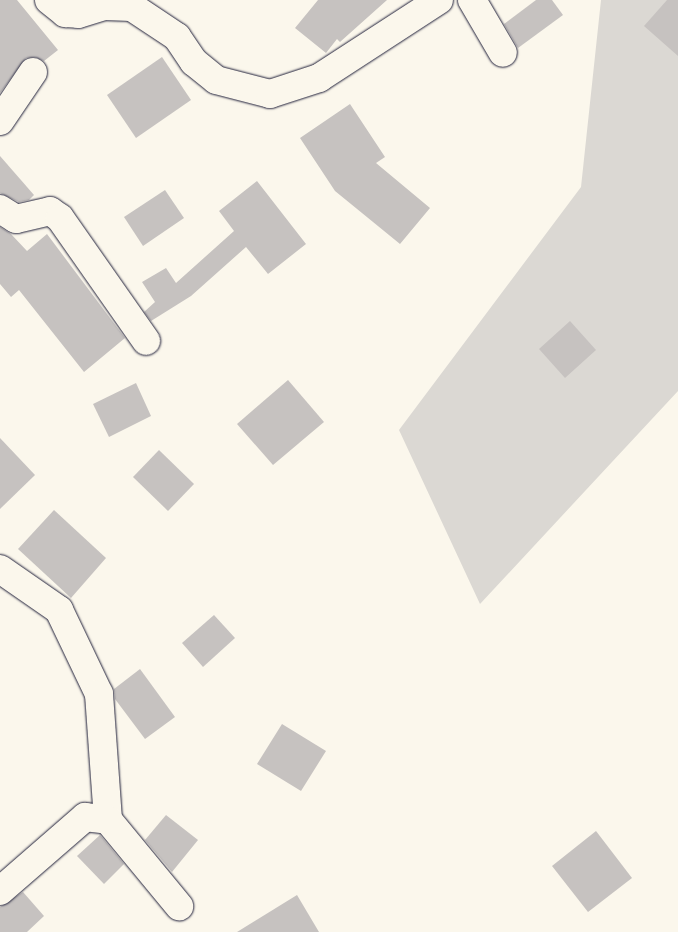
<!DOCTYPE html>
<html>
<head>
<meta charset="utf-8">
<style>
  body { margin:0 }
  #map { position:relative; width:678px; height:932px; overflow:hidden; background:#fbf7ec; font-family:"Playpen Sans",sans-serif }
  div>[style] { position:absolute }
  .green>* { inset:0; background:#dbd8d3 }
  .building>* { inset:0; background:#c6c2c0 }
  .roads { filter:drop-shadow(0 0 1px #22223b) drop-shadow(0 0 1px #22223b) }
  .minor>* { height:28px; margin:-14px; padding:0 14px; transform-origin:14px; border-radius:14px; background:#fbf7ec }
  span { translate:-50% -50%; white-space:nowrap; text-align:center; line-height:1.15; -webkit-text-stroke:4px #fbf7ec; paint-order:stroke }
</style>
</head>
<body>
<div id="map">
  <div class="green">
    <div style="clip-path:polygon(601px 0,678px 0,678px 391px,480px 604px,399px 430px,581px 187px)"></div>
  </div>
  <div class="building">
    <div style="clip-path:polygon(0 0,17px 0,58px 50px,44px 61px,35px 57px,26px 58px,0 93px)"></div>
    <div style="clip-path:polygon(318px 0,387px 0,340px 42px,337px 39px,326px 53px,295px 28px)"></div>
    <div style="clip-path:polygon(536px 0,552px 0,563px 15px,518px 48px,504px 24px)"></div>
    <div style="clip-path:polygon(667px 0,678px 0,678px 56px,644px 26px)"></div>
    <div style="clip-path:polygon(162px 57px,191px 100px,136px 138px,107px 95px)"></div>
    <div style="clip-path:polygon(350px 104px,385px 157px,376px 163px,430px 208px,400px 244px,335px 191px,300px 138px)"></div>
    <div style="clip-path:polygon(0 156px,34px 195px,29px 200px,19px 202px,0 193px)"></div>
    <div style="clip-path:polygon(257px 181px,306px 244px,268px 274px,246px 247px,191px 296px,151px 321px,144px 312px,155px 302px,142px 282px,166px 268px,176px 283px,234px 231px,219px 211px)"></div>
    <div style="clip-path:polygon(165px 190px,184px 218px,143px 246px,124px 217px)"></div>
    <div style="clip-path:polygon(0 227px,11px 234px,27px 251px,47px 234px,125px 338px,84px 372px,19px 290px,11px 297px,0 284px)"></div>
    <div style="clip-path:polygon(570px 321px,596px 350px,565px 378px,539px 349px)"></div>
    <div style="clip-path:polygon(288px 380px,324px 422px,273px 465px,237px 424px)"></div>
    <div style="clip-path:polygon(136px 383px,151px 416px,109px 437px,93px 404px)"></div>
    <div style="clip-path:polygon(0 438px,35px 475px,0 509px)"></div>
    <div style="clip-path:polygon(159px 450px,194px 484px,168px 511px,133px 477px)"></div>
    <div style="clip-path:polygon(54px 510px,106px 558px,71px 598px,18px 549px)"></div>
    <div style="clip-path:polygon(214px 615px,235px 638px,203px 667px,182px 643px)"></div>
    <div style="clip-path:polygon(140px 669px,175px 717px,145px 739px,115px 699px,114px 689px)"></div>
    <div style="clip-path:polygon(282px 724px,326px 751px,301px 791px,257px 764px)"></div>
    <div style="clip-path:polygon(166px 815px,198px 840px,172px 872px,145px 840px)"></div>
    <div style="clip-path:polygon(596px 831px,632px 878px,588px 912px,552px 866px)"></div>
    <div style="clip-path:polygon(100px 835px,124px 864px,104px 884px,77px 856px)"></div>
    <div style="clip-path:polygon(23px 892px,44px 916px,27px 932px,0 932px,0 907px)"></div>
    <div style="clip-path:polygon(297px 895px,319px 932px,237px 932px)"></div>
  </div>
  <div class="roads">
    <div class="minor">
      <div style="left:49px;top:0;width:21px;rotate:39deg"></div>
      <div style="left:65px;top:13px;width:13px;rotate:4deg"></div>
      <div style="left:78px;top:14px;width:27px;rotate:-17deg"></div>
      <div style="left:104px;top:6px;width:28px;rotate:2deg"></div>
      <div style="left:132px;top:7px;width:54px;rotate:33.7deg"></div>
      <div style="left:177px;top:37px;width:30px;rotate:56deg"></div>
      <div style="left:194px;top:62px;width:28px;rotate:39deg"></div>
      <div style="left:216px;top:80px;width:56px;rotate:14.5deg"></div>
      <div style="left:270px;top:94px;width:52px;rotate:-18.1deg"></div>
      <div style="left:319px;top:78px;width:143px;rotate:-33deg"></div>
      <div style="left:472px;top:0;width:61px;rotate:59.7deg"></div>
      <div style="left:0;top:121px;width:59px;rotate:-56deg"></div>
      <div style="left:0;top:209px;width:19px;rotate:32deg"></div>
      <div style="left:16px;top:219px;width:35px;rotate:-13deg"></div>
      <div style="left:50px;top:211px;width:12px;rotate:35deg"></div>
      <div style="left:60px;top:218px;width:150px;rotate:55deg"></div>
      <div style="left:0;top:569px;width:72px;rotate:34.8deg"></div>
      <div style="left:59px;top:610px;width:93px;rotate:64.5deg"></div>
      <div style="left:99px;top:694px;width:126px;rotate:85.9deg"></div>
      <div style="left:0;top:891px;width:113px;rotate:-41deg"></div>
      <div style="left:85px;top:817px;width:23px;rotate:7deg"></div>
      <div style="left:108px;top:820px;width:112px;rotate:50.5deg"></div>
    </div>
  </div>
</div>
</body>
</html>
